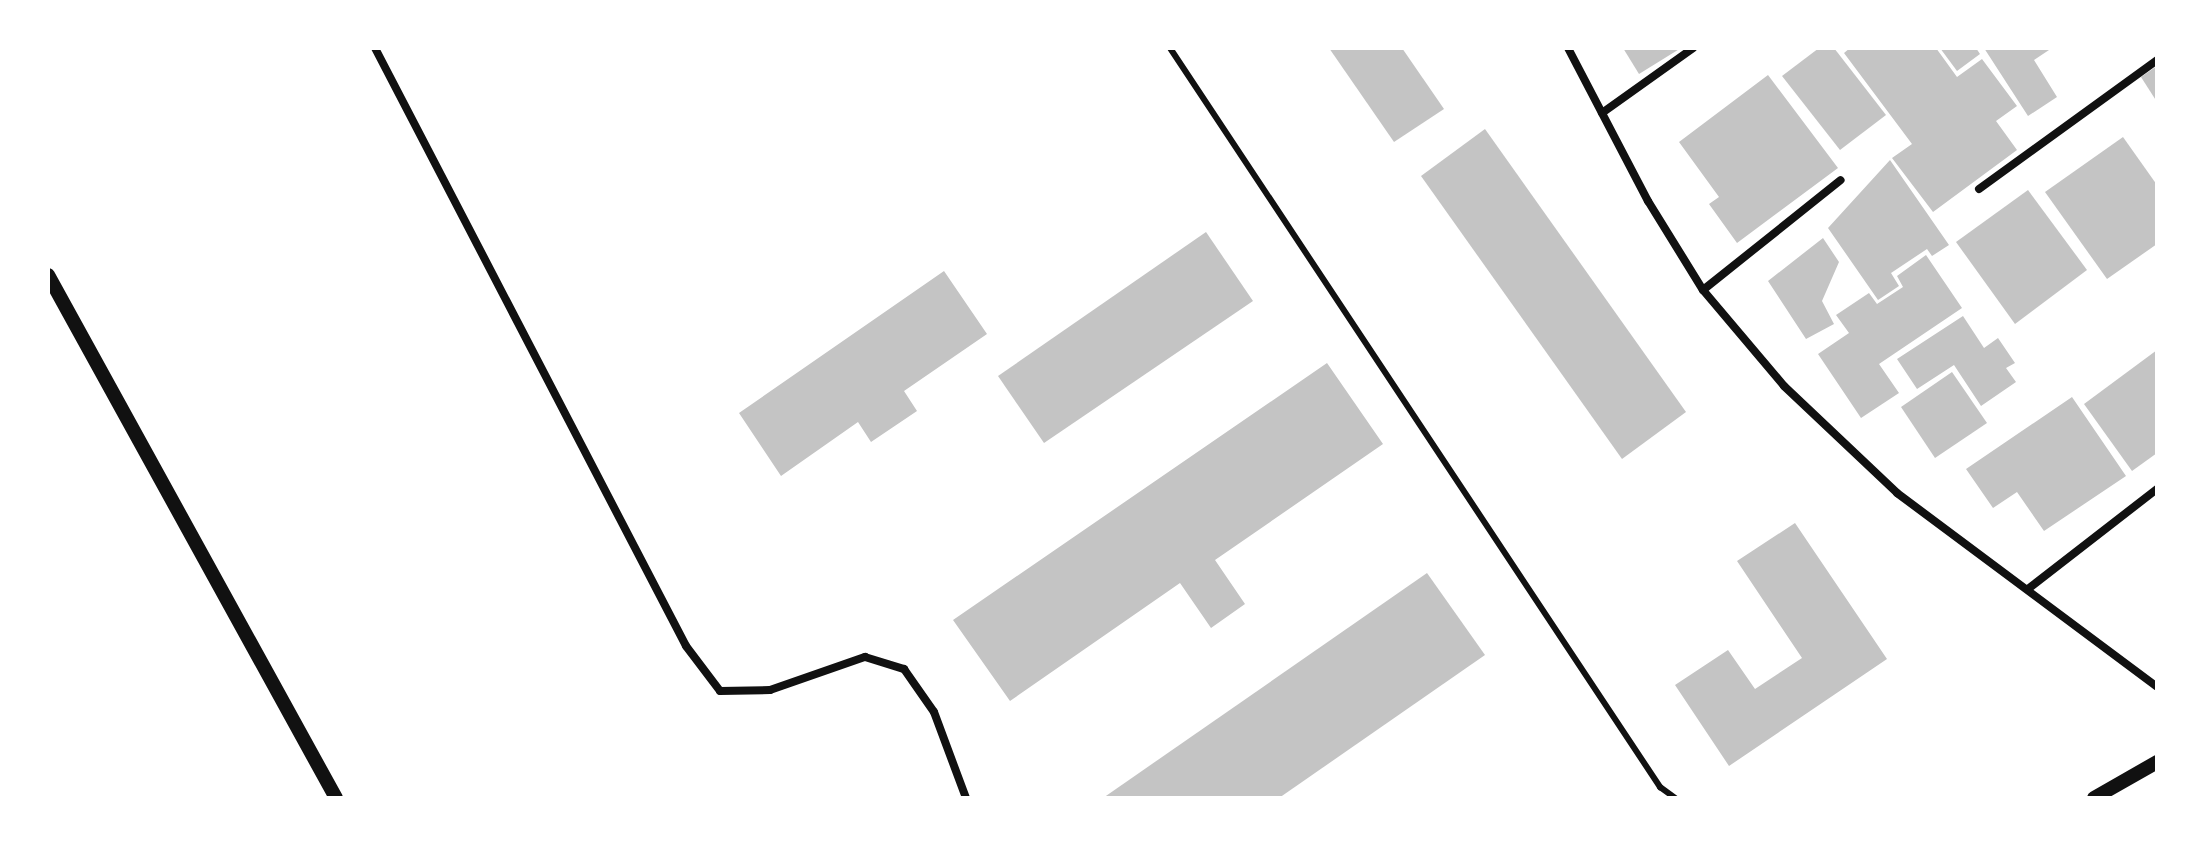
<!DOCTYPE html>
<html>
<head>
<meta charset="utf-8">
<style>
  body { margin:0 }
  #map { position:relative; width:2205px; height:846px; overflow:hidden; background:#fff; font-family:"Times New Roman",serif }
  div>[style] { position:absolute }
  .building>* { inset:0; background:#c4c4c4 }
  .service>* { height:6px; margin:-3px; padding:0 3px; transform-origin:3px; border-radius:3px; background:#111 }
  .minor>* { height:8px; margin:-4px; padding:0 4px; transform-origin:4px; border-radius:4px; background:#111 }
  .tertiary>* { height:14px; margin:-7px; padding:0 7px; transform-origin:7px; border-radius:7px; background:#111 }
  span { translate:-50% -50%; white-space:nowrap; text-align:center; line-height:1.15; -webkit-text-stroke:8px #fff; paint-order:stroke }
  .frame { position:absolute; inset:0; border:50px solid #fff; pointer-events:none }
</style>
</head>
<body>
<div id="map">
  <div class="building">
    <div style="clip-path:polygon(1329px 48px,1402px 48px,1444px 109px,1394px 142px)"></div>
    <div style="clip-path:polygon(1623px 48px,1681px 48px,1639px 74px)"></div>
    <div style="clip-path:polygon(1819px 48px,1834px 48px,1886px 115px,1840px 150px,1782px 76px)"></div>
    <div style="clip-path:polygon(1850px 48px,1936px 48px,1957px 77px,1982px 59px,2017px 106px,1996px 121px,2017px 150px,1933px 212px,1892px 158px,1912px 144px,1844px 53px)"></div>
    <div style="clip-path:polygon(1940px 48px,1976px 48px,1980px 54px,1957px 71px)"></div>
    <div style="clip-path:polygon(1984px 48px,2052px 48px,2034px 60px,2057px 97px,2028px 116px)"></div>
    <div style="clip-path:polygon(2157px 66px,2157px 102px,2141px 77px)"></div>
    <div style="clip-path:polygon(1768px 75px,1838px 168px,1737px 243px,1709px 204px,1719px 197px,1679px 142px)"></div>
    <div style="clip-path:polygon(1485px 129px,1686px 412px,1622px 459px,1421px 176px)"></div>
    <div style="clip-path:polygon(2123px 137px,2157px 185px,2157px 244px,2107px 279px,2045px 192px)"></div>
    <div style="clip-path:polygon(1890px 160px,1949px 245px,1932px 256px,1927px 249px,1891px 273px,1899px 286px,1878px 300px,1828px 228px)"></div>
    <div style="clip-path:polygon(2028px 190px,2087px 270px,2015px 324px,1956px 242px)"></div>
    <div style="clip-path:polygon(1206px 232px,1253px 301px,1044px 443px,998px 376px)"></div>
    <div style="clip-path:polygon(1823px 238px,1839px 262px,1822px 301px,1834px 324px,1806px 339px,1768px 281px)"></div>
    <div style="clip-path:polygon(1926px 255px,1962px 308px,1879px 364px,1899px 393px,1861px 418px,1818px 354px,1849px 333px,1836px 315px,1869px 293px,1877px 304px,1903px 287px,1897px 276px)"></div>
    <div style="clip-path:polygon(944px 271px,987px 334px,904px 391px,917px 411px,871px 442px,858px 422px,781px 476px,739px 413px)"></div>
    <div style="clip-path:polygon(1963px 316px,1984px 348px,1998px 338px,2015px 363px,2006px 368px,2016px 382px,1981px 406px,1954px 365px,1917px 389px,1897px 359px)"></div>
    <div style="clip-path:polygon(2157px 350px,2157px 453px,2132px 471px,2084px 404px)"></div>
    <div style="clip-path:polygon(1327px 363px,1383px 444px,1215px 560px,1245px 604px,1211px 628px,1180px 583px,1010px 701px,953px 620px)"></div>
    <div style="clip-path:polygon(1952px 372px,1987px 423px,1935px 458px,1901px 407px)"></div>
    <div style="clip-path:polygon(2072px 397px,2126px 476px,2044px 531px,2017px 492px,1993px 508px,1966px 469px)"></div>
    <div style="clip-path:polygon(1795px 523px,1887px 659px,1729px 766px,1675px 685px,1728px 650px,1755px 689px,1802px 658px,1737px 561px)"></div>
    <div style="clip-path:polygon(1427px 573px,1485px 655px,1279px 798px,1103px 798px)"></div>
  </div>
  <div class="service">
    <div style="left:1170px;top:48px;width:887px;rotate:56.45deg"></div>
    <div style="left:1660px;top:787px;width:19px;rotate:36deg"></div>
  </div>
  <div class="minor">
    <div style="left:375px;top:48px;width:674px;rotate:62.52deg"></div>
    <div style="left:686px;top:646px;width:56px;rotate:52.9deg"></div>
    <div style="left:720px;top:691px;width:50px;rotate:-1.1deg"></div>
    <div style="left:770px;top:690px;width:101px;rotate:-19.2deg"></div>
    <div style="left:865px;top:657px;width:41px;rotate:17.1deg"></div>
    <div style="left:904px;top:669px;width:52px;rotate:55.1deg"></div>
    <div style="left:934px;top:712px;width:92px;rotate:69.6deg"></div>
    <div style="left:1568px;top:48px;width:173px;rotate:62.4deg"></div>
    <div style="left:1648px;top:201px;width:105px;rotate:58.3deg"></div>
    <div style="left:1703px;top:290px;width:126px;rotate:49.8deg"></div>
    <div style="left:1784px;top:386px;width:156px;rotate:43.4deg"></div>
    <div style="left:1897px;top:493px;width:324px;rotate:36.7deg"></div>
    <div style="left:1602px;top:113px;width:112px;rotate:-35.5deg"></div>
    <div style="left:1979px;top:189px;width:220px;rotate:-35.9deg"></div>
    <div style="left:1703px;top:290px;width:176px;rotate:-38.6deg"></div>
    <div style="left:2028px;top:589px;width:163px;rotate:-37.8deg"></div>
  </div>
  <div class="tertiary">
    <div style="left:48px;top:275px;width:597px;rotate:61.16deg"></div>
    <div style="left:2094px;top:798px;width:73px;rotate:-29.7deg"></div>
  </div>
  <div class="frame"></div>
</div>
</body>
</html>
